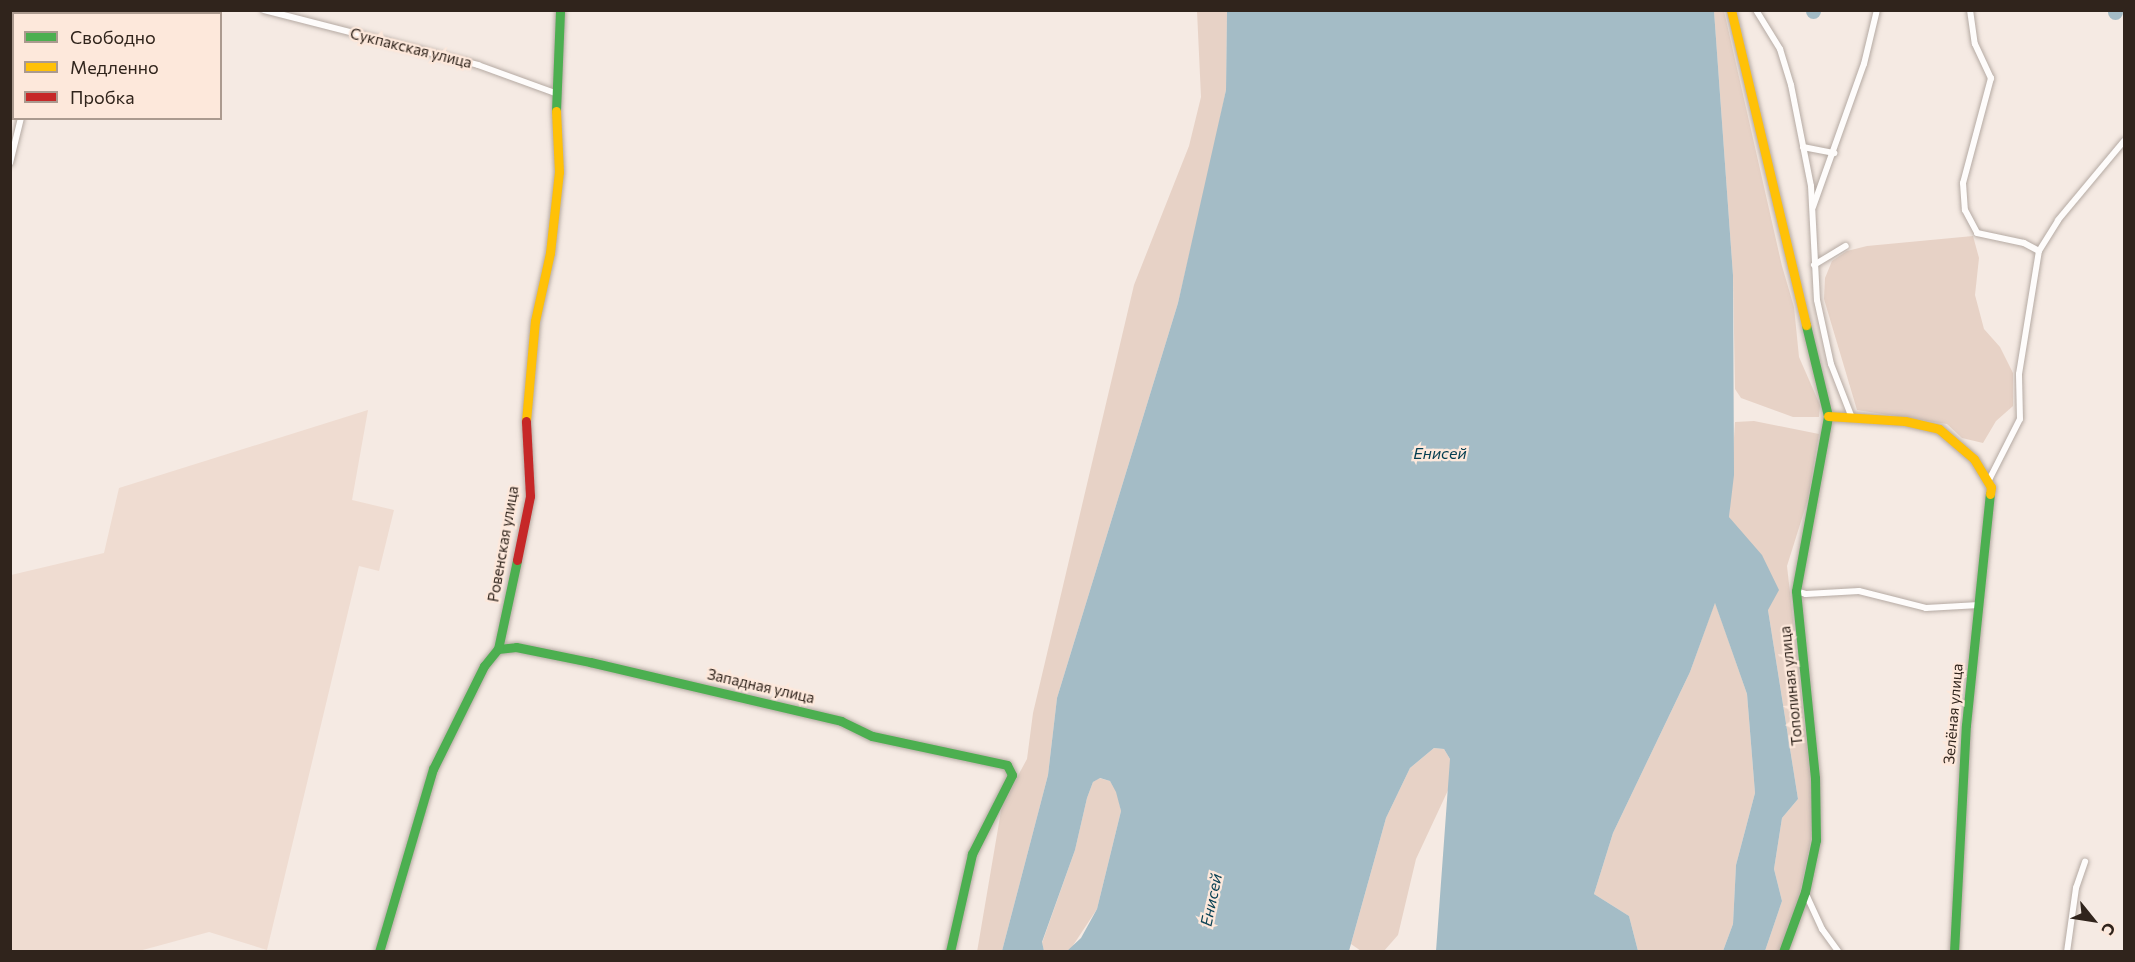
<!DOCTYPE html>
<html>
<head>
<meta charset="utf-8">
<style>
  body { margin:0 }
  #map { position:relative; width:2135px; height:962px; overflow:hidden; background:#f5eae3; font-family:Commissioner,sans-serif }
  div>[style] { position:absolute }
  .built>* { inset:0; background:#efdcd1 }
  .green>* { inset:0; background:#e7d2c6 }
  .water>* { inset:0; background:#a4bcc6 }
  .river>* { height:15px; margin:-7.5px; padding:0 7.5px; transform-origin:7.5px; border-radius:7.5px; background:#a4bcc6 }
  .roads { filter:drop-shadow(0 0 2px #b5aaa3) drop-shadow(0 0 2px #b5aaa3) }
  .street>* { height:6px; margin:-3px; padding:0 3px; transform-origin:3px; border-radius:3px; background:#fefcfb }
  .fast>* { height:9px; margin:-4.5px; padding:0 4.5px; transform-origin:4.5px; border-radius:4.5px; background:#4caf50 }
  .slow>* { height:9px; margin:-4.5px; padding:0 4.5px; transform-origin:4.5px; border-radius:4.5px; background:#ffc107 }
  .jam>* { height:9px; margin:-4.5px; padding:0 4.5px; transform-origin:4.5px; border-radius:4.5px; background:#c62828 }
  span { translate:-50% -50%; white-space:nowrap; text-align:center; line-height:1.15; -webkit-text-stroke:4.5px #fde8db; paint-order:stroke }
  .street-label { font-size:15px; color:#30241c }
  .water-label { font-size:16px; color:#053e51; font-style:italic }
  .frame { position:absolute; inset:0; border:12px solid #30241c; pointer-events:none }
  .legend { position:absolute; left:12px; top:12px; width:210px; height:108px; box-sizing:border-box; background:#fde8db; border:2px solid #ab9a8f; margin:0; padding:8px 10px; list-style:none; font-size:18px; color:#30241c }
  .legend li { display:flex; align-items:center; gap:12px; height:30px }
  .legend b { width:30px; border:2px solid #ab9a8f }
  .north { position:absolute; left:2063px; top:890px; width:60px; height:60px; -webkit-text-stroke:4px #fde8db; paint-order:stroke; rotate:120deg; font-size:16px; font-weight:700; line-height:24px; text-align:center; color:#30241c }
  .north::after { content:''; display:block; margin:auto; width:21px; height:27px; background:#30241c; clip-path:polygon(50% 0,100% 100%,50% 72%,0 100%) }
</style>
</head>
<body>
<div id="map">
  <div class="built">
    <div style="clip-path:polygon(368px 410px,352px 500px,394px 510px,379px 571px,359px 566px,267px 950px,209px 932px,139px 951px,11px 951px,11px 575px,104px 553px,119px 488px)"></div>
  </div>
  <div class="green">
    <div style="clip-path:polygon(1197px 11px,1227px 11px,1226px 90px,1210px 167px,1178px 303px,1057px 698px,1048px 775px,1002px 951px,977px 952px,1002px 805px,1027px 759px,1033px 713px,1134px 285px,1189px 146px,1201px 97px)"></div>
    <div style="clip-path:polygon(1714px 11px,1724px 11px,1782px 266px,1794px 307px,1799px 357px,1820px 405px,1819px 417px,1793px 417px,1741px 398px,1735px 389px,1733px 275px)"></div>
    <div style="clip-path:polygon(1973px 236px,1979px 258px,1975px 295px,1984px 329px,2000px 347px,2013px 373px,2013px 406px,1996px 421px,1983px 443px,1962px 438px,1947px 424px,1857px 410px,1824px 299px,1825px 278px,1832px 261px,1847px 251px,1867px 246px)"></div>
    <div style="clip-path:polygon(1754px 421px,1819px 434px,1808px 499px,1787px 566px,1813px 798px,1811px 840px,1796px 912px,1779px 951px,1765px 951px,1782px 901px,1774px 869px,1782px 818px,1798px 799px,1768px 610px,1729px 517px,1735px 422px)"></div>
    <div style="clip-path:polygon(1715px 602px,1747px 694px,1755px 793px,1736px 865px,1733px 924px,1723px 951px,1638px 951px,1629px 916px,1594px 894px,1613px 833px,1690px 672px)"></div>
    <div style="clip-path:polygon(1434px 748px,1444px 749px,1450px 759px,1450px 786px,1416px 859px,1398px 935px,1384px 951px,1361px 951px,1351px 944px,1386px 818px,1410px 768px)"></div>
    <div style="clip-path:polygon(1099px 778px,1110px 781px,1117px 792px,1121px 811px,1097px 909px,1072px 947px,1067px 951px,1044px 951px,1042px 943px,1075px 850px,1087px 798px,1093px 782px)"></div>
  </div>
  <div class="water">
    <div style="clip-path:polygon(1227px 11px,1714px 11px,1733px 275px,1734px 475px,1729px 517px,1762px 555px,1779px 590px,1768px 610px,1798px 799px,1782px 818px,1774px 869px,1782px 901px,1765px 951px,1723px 951px,1733px 924px,1736px 865px,1755px 793px,1747px 694px,1715px 603px,1690px 672px,1613px 833px,1594px 894px,1629px 916px,1638px 951px,1436px 951px,1450px 759px,1444px 749px,1434px 748px,1410px 768px,1386px 818px,1349px 951px,1067px 951px,1081px 938px,1097px 909px,1121px 811px,1116px 792px,1110px 781px,1100px 778px,1093px 782px,1087px 798px,1075px 850px,1042px 942px,1044px 951px,1002px 951px,1048px 775px,1057px 698px,1178px 303px,1226px 90px)"></div>
  </div>
  <div class="river">
    <div style="left:1813px;top:11px;width:1px;rotate:-90deg"></div>
    <div style="left:2115px;top:12px;width:2px;rotate:-90deg"></div>
  </div>
  <div class="roads">
    <div class="street">
      <div style="left:264px;top:10px;width:221px;rotate:14.4deg"></div>
      <div style="left:478px;top:65px;width:82px;rotate:20deg"></div>
      <div style="left:1756px;top:10px;width:46px;rotate:58.4deg"></div>
      <div style="left:1780px;top:49px;width:38px;rotate:73deg"></div>
      <div style="left:1791px;top:85px;width:103px;rotate:78.8deg"></div>
      <div style="left:1811px;top:186px;width:114px;rotate:87deg"></div>
      <div style="left:1817px;top:300px;width:66px;rotate:77.7deg"></div>
      <div style="left:1831px;top:364px;width:58px;rotate:68.7deg"></div>
      <div style="left:1970px;top:10px;width:34px;rotate:82deg"></div>
      <div style="left:1975px;top:44px;width:38px;rotate:65deg"></div>
      <div style="left:1991px;top:78px;width:109px;rotate:104.9deg"></div>
      <div style="left:1963px;top:183px;width:27px;rotate:86deg"></div>
      <div style="left:1965px;top:210px;width:26px;rotate:62deg"></div>
      <div style="left:1977px;top:233px;width:48px;rotate:12deg"></div>
      <div style="left:2024px;top:243px;width:17px;rotate:28deg"></div>
      <div style="left:48px;top:14px;width:4px;rotate:-76deg"></div>
      <div style="left:1803px;top:147px;width:32px;rotate:11deg"></div>
      <div style="left:10px;top:163px;width:46px;rotate:-76.3deg"></div>
      <div style="left:1813px;top:207px;width:152px;rotate:-70.4deg"></div>
      <div style="left:1864px;top:64px;width:56px;rotate:-76.5deg"></div>
      <div style="left:1814px;top:265px;width:37px;rotate:-31deg"></div>
      <div style="left:1989px;top:480px;width:68px;rotate:-63.1deg"></div>
      <div style="left:2020px;top:419px;width:45px;rotate:-91.3deg"></div>
      <div style="left:2019px;top:374px;width:125px;rotate:-80.8deg"></div>
      <div style="left:2039px;top:251px;width:36px;rotate:-58deg"></div>
      <div style="left:2058px;top:220px;width:103px;rotate:-50.1deg"></div>
      <div style="left:1796px;top:591px;width:10px;rotate:17deg"></div>
      <div style="left:1806px;top:594px;width:53px;rotate:-3.2deg"></div>
      <div style="left:1859px;top:591px;width:69px;rotate:14.2deg"></div>
      <div style="left:1926px;top:608px;width:53px;rotate:-3.2deg"></div>
      <div style="left:1805px;top:892px;width:41px;rotate:65.3deg"></div>
      <div style="left:1822px;top:929px;width:29px;rotate:54deg"></div>
      <div style="left:2067px;top:952px;width:65px;rotate:-82deg"></div>
      <div style="left:2076px;top:888px;width:28px;rotate:-71deg"></div>
    </div>
    <div class="fast">
      <div style="left:556px;top:111px;width:101px;rotate:-87.7deg"></div>
      <div style="left:498px;top:649px;width:18px;rotate:-6deg"></div>
      <div style="left:516px;top:647px;width:76px;rotate:11.5deg"></div>
      <div style="left:590px;top:662px;width:258px;rotate:13.2deg"></div>
      <div style="left:841px;top:721px;width:34px;rotate:26deg"></div>
      <div style="left:872px;top:736px;width:138px;rotate:12.1deg"></div>
      <div style="left:1007px;top:765px;width:11px;rotate:63deg"></div>
      <div style="left:1012px;top:775px;width:89px;rotate:116.9deg"></div>
      <div style="left:972px;top:854px;width:100px;rotate:102.7deg"></div>
      <div style="left:379px;top:952px;width:191px;rotate:-73.6deg"></div>
      <div style="left:433px;top:769px;width:115px;rotate:-63.7deg"></div>
      <div style="left:484px;top:666px;width:22px;rotate:-51deg"></div>
      <div style="left:498px;top:649px;width:91px;rotate:-77.9deg"></div>
      <div style="left:1783px;top:952px;width:64px;rotate:-69.9deg"></div>
      <div style="left:1805px;top:892px;width:53px;rotate:-78.1deg"></div>
      <div style="left:1816px;top:840px;width:62px;rotate:-90.9deg"></div>
      <div style="left:1815px;top:778px;width:188px;rotate:-95.8deg"></div>
      <div style="left:1796px;top:591px;width:178px;rotate:-79.6deg"></div>
      <div style="left:1828px;top:416px;width:94px;rotate:-103.6deg"></div>
      <div style="left:1954px;top:952px;width:227px;rotate:-87deg"></div>
      <div style="left:1966px;top:725px;width:232px;rotate:-84.1deg"></div>
    </div>
    <div class="slow">
      <div style="left:1731px;top:10px;width:324px;rotate:76.6deg"></div>
      <div style="left:1828px;top:416px;width:77px;rotate:3.7deg"></div>
      <div style="left:1905px;top:421px;width:35px;rotate:13deg"></div>
      <div style="left:1939px;top:429px;width:46px;rotate:40.6deg"></div>
      <div style="left:1974px;top:459px;width:33px;rotate:59deg"></div>
      <div style="left:1991px;top:487px;width:7px;rotate:98deg"></div>
      <div style="left:526px;top:421px;width:100px;rotate:-84.9deg"></div>
      <div style="left:535px;top:321px;width:70px;rotate:-77.6deg"></div>
      <div style="left:550px;top:253px;width:81px;rotate:-83.7deg"></div>
      <div style="left:559px;top:172px;width:61px;rotate:-92.8deg"></div>
    </div>
    <div class="jam">
      <div style="left:517px;top:560px;width:65px;rotate:-78.5deg"></div>
      <div style="left:530px;top:496px;width:75px;rotate:-93.1deg"></div>
    </div>
  </div>
  <div class="street-label">
    <span style="left:411px;top:48px;rotate:14deg">Сукпакская улица</span>
    <span style="left:503px;top:544px;rotate:-80deg">Ровенская улица</span>
    <span style="left:761px;top:686px;rotate:13deg">Западная улица</span>
    <span style="left:1791px;top:686px;rotate:-96deg">Тополиная улица</span>
    <span style="left:1953px;top:714px;rotate:-85deg">Зелёная улица</span>
  </div>
  <div class="water-label">
    <span style="left:1440px;top:453px">Енисей</span>
    <span style="left:1211px;top:900px;rotate:-78deg">Енисей</span>
  </div>
  <div class="frame"></div>
  <ul class="legend">
  <li><b style="height:8px;background:#4caf50"></b>Свободно</li>
  <li><b style="height:8px;background:#ffc107"></b>Медленно</li>
  <li><b style="height:8px;background:#c62828"></b>Пробка</li>
  </ul>
  <div class="north">С</div>
</div>
</body>
</html>
